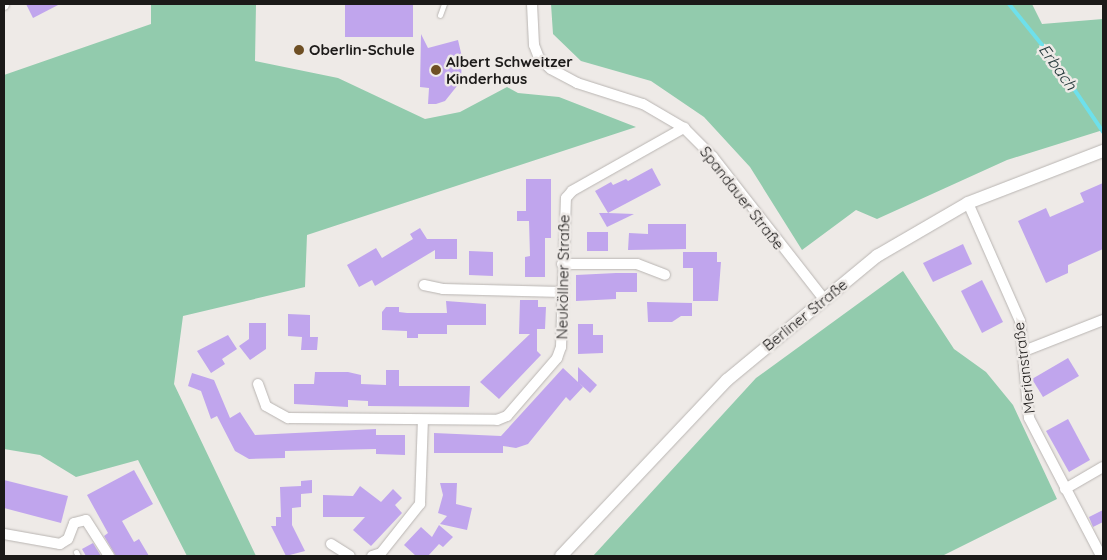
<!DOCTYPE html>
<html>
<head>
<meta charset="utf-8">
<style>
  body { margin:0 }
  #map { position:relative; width:1107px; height:560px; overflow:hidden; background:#eeeae7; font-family:Quicksand,sans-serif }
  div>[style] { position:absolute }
  .green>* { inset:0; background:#92cbad }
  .stream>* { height:4px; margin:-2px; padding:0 2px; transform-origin:2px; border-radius:2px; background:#6ee0eb }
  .building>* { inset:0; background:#c0a5ed }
  .roads { filter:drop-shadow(0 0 1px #b9b5b2) drop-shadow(0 0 1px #b9b5b2) }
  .service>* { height:5px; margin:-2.5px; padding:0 2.5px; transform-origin:2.5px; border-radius:2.5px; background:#fff }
  .minor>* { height:10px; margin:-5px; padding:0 5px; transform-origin:5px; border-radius:5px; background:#fff }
  .tertiary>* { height:12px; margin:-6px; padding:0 6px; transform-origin:6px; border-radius:6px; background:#fff }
  .dots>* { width:14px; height:14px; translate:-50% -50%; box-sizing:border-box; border:2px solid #eeeae7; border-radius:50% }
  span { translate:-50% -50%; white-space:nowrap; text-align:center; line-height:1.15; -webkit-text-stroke:5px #eeeae7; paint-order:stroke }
  .poi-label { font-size:15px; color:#1c1a19; font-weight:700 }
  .left { translate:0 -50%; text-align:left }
  .street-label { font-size:15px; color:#1c1a19 }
  .water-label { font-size:16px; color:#1d3234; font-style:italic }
  .frame { position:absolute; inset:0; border:5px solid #1c1a19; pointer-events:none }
</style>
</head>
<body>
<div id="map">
  <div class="green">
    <div style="clip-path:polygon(151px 4px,256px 4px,255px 61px,338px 78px,425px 119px,460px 112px,507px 87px,518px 93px,559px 97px,636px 127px,307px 235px,305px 287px,183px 316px,174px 384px,256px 556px,187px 556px,138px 460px,76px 477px,40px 455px,4px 449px,4px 75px,151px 24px)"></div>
    <div style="clip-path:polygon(551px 4px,1032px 4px,1042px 24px,1103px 19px,1103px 130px,1007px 160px,877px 219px,856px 210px,802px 250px,750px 167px,704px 117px,651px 81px,581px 61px,553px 34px)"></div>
    <div style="clip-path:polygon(903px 271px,954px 349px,986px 372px,1013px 405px,1057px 499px,942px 556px,593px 556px,756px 378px)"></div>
  </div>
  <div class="stream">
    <div style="left:1009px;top:4px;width:73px;rotate:51.1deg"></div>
    <div style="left:1055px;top:61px;width:86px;rotate:55.9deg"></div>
  </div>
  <div class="building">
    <div style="clip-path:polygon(26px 4px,60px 4px,33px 18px)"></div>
    <div style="clip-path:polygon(345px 4px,413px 4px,413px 37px,345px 37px)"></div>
    <div style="clip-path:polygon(421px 34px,428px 48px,458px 40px,462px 57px,461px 81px,445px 101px,436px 104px,428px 104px,429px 88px,420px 87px)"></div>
    <div style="clip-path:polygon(652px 168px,661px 185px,608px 213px,634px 214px,607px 227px,599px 213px,608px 213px,595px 191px,611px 182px,613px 185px,626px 179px,628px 181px)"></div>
    <div style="clip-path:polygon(526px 179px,551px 179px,551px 238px,545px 238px,545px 277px,525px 277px,525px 257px,530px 256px,529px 221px,517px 221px,517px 211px,526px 211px)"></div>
    <div style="clip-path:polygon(1103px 183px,1103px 249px,1068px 265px,1068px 273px,1046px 283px,1018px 221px,1046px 208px,1050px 217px,1084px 202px,1080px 193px)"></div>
    <div style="clip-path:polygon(648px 224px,686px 224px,686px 249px,628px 250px,629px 233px,648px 234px)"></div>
    <div style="clip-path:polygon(420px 228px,427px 239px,457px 239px,457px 259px,435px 259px,435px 250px,375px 286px,372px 280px,359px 287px,347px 265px,376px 248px,382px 258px,413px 239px,410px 234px)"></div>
    <div style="clip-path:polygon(587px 232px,608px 232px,608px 251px,587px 251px)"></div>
    <div style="clip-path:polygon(963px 244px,972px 264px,933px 282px,923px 263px)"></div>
    <div style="clip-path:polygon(469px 251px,493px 252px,493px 276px,469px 275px)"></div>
    <div style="clip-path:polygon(683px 252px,717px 252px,717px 262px,721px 262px,718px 301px,693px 301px,693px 268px,683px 268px)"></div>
    <div style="clip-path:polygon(616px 273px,637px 273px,637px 292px,616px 292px,616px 299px,576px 301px,576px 275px)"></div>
    <div style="clip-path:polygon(982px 280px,1003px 322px,982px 333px,961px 291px)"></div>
    <div style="clip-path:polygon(520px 300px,538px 300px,538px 307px,546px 307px,545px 329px,537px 329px,537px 351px,541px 355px,499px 399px,480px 382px,530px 334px,519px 334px)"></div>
    <div style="clip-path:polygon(446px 301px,486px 304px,486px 325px,447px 325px,447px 334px,418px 334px,418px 338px,407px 338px,407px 331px,382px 330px,382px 312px,386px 307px,399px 307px,399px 312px,407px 313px,447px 313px)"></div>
    <div style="clip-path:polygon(647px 302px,692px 303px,692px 316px,681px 316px,672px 322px,648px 322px)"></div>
    <div style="clip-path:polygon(288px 314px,310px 315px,310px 337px,318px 337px,317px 350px,301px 350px,302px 337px,288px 336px)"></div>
    <div style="clip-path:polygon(249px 323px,266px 323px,266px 349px,250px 360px,239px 346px,249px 339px)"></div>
    <div style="clip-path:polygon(578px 324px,593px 324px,593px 335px,603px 335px,603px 353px,578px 354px)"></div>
    <div style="clip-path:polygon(228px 335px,237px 349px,222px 359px,225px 364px,211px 373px,197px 351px)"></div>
    <div style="clip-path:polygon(1068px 358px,1079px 376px,1043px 397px,1032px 379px)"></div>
    <div style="clip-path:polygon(578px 367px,597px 385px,590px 393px,579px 383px,583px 387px,570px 401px,566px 397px,528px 444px,516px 448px,503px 446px,503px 453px,434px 453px,434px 433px,501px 436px,563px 368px,578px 382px)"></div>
    <div style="clip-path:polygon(386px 370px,399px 370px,399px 386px,470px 386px,469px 407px,368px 406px,368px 401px,348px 400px,348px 407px,294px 404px,294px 384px,314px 384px,315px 372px,348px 372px,361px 375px,361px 384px,386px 385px)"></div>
    <div style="clip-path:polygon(192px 373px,214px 380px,230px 418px,240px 412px,255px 435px,376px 429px,376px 435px,405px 435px,405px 455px,376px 454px,376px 449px,285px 451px,285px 458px,249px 459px,235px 451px,217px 416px,211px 419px,201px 391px,188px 386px)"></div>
    <div style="clip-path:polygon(1068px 419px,1090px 460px,1069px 472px,1046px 431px)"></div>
    <div style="clip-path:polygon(134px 470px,153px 504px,122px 521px,134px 542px,139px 539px,149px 556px,116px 556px,104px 536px,108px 533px,87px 495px)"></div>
    <div style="clip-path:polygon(4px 480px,68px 496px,61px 523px,4px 508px)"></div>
    <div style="clip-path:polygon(312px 480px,312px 493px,301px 494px,301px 507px,292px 508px,292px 525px,305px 551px,286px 556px,271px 526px,276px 526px,276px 517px,281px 517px,280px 487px,301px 486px,301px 481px)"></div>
    <div style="clip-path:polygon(440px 483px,457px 483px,456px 504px,472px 508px,467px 530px,440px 524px,447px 516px,438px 513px,443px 495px)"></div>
    <div style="clip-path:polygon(360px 486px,381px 502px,393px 489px,402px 498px,395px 505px,402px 513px,371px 546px,353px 530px,365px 517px,323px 517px,323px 495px,353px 496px)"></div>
    <div style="clip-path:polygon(1103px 510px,1103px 522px,1093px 527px,1089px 517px)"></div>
    <div style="clip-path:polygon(439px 525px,453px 537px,443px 547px,439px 544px,428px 556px,416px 556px,404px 545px,421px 527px,432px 537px)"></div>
    <div style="clip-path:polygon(93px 543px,101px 556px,86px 556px,82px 549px)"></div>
  </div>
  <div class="roads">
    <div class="service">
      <div style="left:440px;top:15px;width:12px;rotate:-70deg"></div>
      <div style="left:76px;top:552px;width:4px;rotate:63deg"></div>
    </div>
    <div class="minor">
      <div style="left:532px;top:4px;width:41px;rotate:87.2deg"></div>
      <div style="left:534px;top:45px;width:14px;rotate:69deg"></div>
      <div style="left:539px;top:58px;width:16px;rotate:43deg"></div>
      <div style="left:551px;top:69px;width:30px;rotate:28deg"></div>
      <div style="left:577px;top:83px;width:69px;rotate:17.7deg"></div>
      <div style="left:643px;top:104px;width:48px;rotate:30.3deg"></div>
      <div style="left:684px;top:128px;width:41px;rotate:45deg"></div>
      <div style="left:713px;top:157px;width:179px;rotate:52deg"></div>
      <div style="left:4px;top:5px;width:1px;rotate:-90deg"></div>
      <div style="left:968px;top:203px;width:129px;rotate:66.2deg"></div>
      <div style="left:1020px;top:321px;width:97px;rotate:84.7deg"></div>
      <div style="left:1029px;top:418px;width:156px;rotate:62.4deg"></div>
      <div style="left:562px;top:264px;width:75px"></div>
      <div style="left:637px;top:264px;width:30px;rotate:21deg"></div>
      <div style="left:424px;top:285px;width:19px;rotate:12deg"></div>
      <div style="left:443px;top:289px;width:119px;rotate:1.4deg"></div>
      <div style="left:1024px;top:351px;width:85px;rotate:-21.4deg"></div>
      <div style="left:258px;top:384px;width:23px;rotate:70deg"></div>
      <div style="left:266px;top:406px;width:25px;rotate:29deg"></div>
      <div style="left:288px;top:418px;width:209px;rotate:0.5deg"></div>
      <div style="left:497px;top:420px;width:11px;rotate:-22deg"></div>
      <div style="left:507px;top:416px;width:77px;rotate:-49.2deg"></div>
      <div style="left:557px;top:358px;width:12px;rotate:-70deg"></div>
      <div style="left:561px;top:347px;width:149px;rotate:-88.1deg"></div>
      <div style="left:566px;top:198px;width:9px;rotate:-49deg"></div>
      <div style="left:572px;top:191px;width:129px;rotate:-29.4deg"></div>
      <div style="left:1065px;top:489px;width:44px;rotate:-30.1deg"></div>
      <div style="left:4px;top:534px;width:57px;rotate:10.1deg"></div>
      <div style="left:60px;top:544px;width:9px;rotate:-32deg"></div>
      <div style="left:68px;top:539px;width:17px;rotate:-69deg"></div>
      <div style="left:74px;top:523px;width:12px;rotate:-14deg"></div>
      <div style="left:86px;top:520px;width:43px;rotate:57.4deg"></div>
      <div style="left:331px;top:544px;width:22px;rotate:32deg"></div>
      <div style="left:372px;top:556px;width:9px;rotate:-18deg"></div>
      <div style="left:381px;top:553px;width:63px;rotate:-51.5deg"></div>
      <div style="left:420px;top:504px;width:84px;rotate:-88deg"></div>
    </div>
    <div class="tertiary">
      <div style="left:561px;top:556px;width:242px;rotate:-46.7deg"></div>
      <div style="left:727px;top:380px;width:195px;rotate:-39.6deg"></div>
      <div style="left:877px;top:256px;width:105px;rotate:-30.2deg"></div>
      <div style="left:968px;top:203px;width:145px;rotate:-21.1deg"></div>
    </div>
  </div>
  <div class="dots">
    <div style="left:299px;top:50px;background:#6e4f24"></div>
    <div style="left:436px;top:70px;background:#6e4f24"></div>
  </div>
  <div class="poi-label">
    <span class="left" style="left:309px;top:50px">Oberlin-Schule</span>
    <span class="left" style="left:446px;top:70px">Albert Schweitzer<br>Kinderhaus</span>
  </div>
  <div class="street-label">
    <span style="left:742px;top:198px;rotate:52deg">Spandauer Straße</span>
    <span style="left:563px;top:277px;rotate:-89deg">Neuköllner Straße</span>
    <span style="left:805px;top:315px;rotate:-39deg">Berliner Straße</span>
    <span style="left:1024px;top:368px;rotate:-97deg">Merianstraße</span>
  </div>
  <div class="water-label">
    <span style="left:1058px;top:67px;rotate:54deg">Erbach</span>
  </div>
  <div class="frame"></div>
</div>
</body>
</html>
